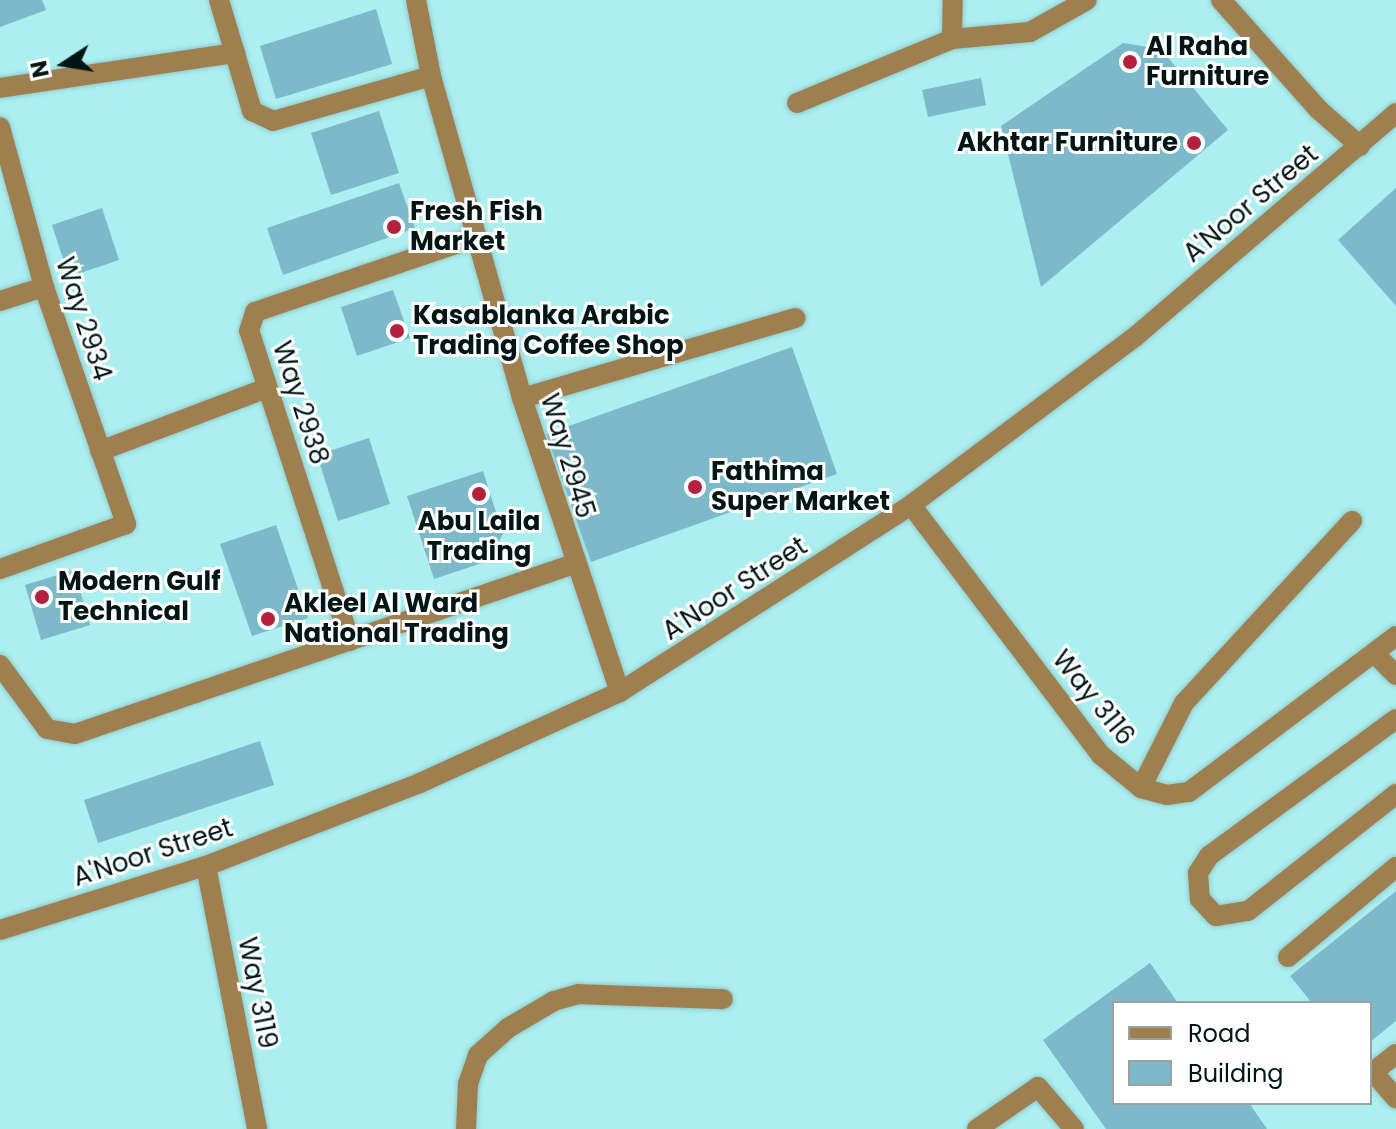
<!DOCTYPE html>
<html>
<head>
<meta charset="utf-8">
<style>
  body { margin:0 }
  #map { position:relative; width:1396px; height:1129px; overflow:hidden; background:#aceff0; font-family:Poppins,sans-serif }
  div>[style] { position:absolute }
  .building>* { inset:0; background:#7cb9ca }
  .roads { filter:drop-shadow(0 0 2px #90cccd) drop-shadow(0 0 2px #90cccd) }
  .minor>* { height:20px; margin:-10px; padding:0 10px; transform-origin:10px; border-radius:10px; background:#9f7f4f }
  .dots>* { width:22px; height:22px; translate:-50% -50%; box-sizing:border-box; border:4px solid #fff; border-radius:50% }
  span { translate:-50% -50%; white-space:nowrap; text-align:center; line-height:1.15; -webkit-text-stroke:6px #fff; paint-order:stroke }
  .poi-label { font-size:26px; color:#001516; font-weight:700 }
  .left { translate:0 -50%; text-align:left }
  .right { translate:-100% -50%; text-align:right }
  .street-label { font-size:26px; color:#001516 }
  .legend { position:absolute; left:1112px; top:1001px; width:260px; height:104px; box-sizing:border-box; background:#fff; border:2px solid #99a1a2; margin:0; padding:10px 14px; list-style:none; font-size:24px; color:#001516 }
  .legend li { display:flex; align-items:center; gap:16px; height:40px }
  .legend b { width:40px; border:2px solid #99a1a2 }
  .north { position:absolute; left:24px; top:24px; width:80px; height:80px; -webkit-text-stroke:6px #fff; paint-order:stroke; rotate:258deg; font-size:22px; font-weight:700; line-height:32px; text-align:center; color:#001516 }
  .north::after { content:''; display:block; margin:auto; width:28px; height:36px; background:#001516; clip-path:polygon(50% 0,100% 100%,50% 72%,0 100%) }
</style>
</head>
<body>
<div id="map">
  <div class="building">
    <div style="clip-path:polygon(0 0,42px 0,46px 10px,0 27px)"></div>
    <div style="clip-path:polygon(376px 9px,392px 64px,276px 99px,260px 46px)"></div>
    <div style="clip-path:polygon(1123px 43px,1161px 49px,1228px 130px,1041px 287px,1001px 126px)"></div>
    <div style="clip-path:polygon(981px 78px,986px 105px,928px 117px,922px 90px)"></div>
    <div style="clip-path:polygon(379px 111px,399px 173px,331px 195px,311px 133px)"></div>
    <div style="clip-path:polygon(399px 183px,415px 228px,283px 275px,267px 228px)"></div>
    <div style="clip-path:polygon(1396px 188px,1396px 306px,1338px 240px)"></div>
    <div style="clip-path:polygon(102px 208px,119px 260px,69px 277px,52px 225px)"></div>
    <div style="clip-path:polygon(393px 290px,410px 338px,357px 356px,341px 307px)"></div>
    <div style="clip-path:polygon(792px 347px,837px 474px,591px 562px,546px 434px)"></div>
    <div style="clip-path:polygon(369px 438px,390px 504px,338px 521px,317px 455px)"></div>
    <div style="clip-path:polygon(483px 471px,503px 534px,488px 561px,434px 579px,407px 496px)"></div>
    <div style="clip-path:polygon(276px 525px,308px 618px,252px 636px,220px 544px)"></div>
    <div style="clip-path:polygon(74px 570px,90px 625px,41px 640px,25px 585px)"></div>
    <div style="clip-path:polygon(260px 741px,274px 785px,98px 843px,84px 800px)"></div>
    <div style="clip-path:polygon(1396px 891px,1396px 1021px,1370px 1042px,1370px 1003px,1312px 1003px,1290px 976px)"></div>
    <div style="clip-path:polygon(1150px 963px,1178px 1003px,1114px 1003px,1114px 1103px,1249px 1103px,1267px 1129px,1106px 1129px,1043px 1040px)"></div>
  </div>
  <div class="roads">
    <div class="minor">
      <div style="left:219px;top:0;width:116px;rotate:73.4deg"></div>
      <div style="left:252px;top:111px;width:23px;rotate:25deg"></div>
      <div style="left:273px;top:121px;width:164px;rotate:-15.9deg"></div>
      <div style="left:416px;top:0;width:77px;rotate:78.8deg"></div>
      <div style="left:431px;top:76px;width:335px;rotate:74.2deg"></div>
      <div style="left:522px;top:398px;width:310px;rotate:71.6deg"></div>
      <div style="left:1221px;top:0;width:146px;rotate:48.3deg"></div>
      <div style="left:1318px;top:109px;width:56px;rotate:41.4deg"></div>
      <div style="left:952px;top:39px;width:39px;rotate:-89deg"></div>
      <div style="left:0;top:88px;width:238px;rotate:-8.5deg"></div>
      <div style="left:797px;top:103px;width:168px;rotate:-22.4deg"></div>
      <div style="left:952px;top:39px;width:78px;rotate:-5.1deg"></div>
      <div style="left:1030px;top:32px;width:65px;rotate:-29.3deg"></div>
      <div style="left:0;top:127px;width:166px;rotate:74.6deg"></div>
      <div style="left:44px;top:287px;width:251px;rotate:70.9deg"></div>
      <div style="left:126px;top:524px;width:134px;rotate:160.3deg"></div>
      <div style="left:0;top:301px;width:46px;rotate:-17.7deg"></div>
      <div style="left:522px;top:398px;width:285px;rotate:-16.3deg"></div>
      <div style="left:100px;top:451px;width:178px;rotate:-20.7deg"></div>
      <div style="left:911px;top:505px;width:314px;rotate:52.8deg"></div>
      <div style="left:1101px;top:755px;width:52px;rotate:39.5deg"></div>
      <div style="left:1141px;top:788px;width:27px;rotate:15deg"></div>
      <div style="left:1167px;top:795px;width:22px;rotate:-8deg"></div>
      <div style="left:1189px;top:792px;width:259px;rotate:-37deg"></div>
      <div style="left:350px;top:641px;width:326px;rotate:-108deg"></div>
      <div style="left:249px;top:331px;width:20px;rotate:-72deg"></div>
      <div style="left:255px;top:312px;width:233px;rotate:-18.7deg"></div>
      <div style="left:1375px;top:654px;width:30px;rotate:45deg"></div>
      <div style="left:0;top:665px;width:79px;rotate:53.7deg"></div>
      <div style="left:47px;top:729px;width:28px;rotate:10deg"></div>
      <div style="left:75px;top:734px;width:527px;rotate:-18.81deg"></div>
      <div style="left:1396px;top:719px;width:232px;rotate:143.8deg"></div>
      <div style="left:1209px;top:856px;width:20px;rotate:123deg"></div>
      <div style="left:1198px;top:873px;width:26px;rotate:86deg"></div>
      <div style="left:1200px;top:899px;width:23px;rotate:47deg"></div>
      <div style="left:1216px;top:916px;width:32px;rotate:-9deg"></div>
      <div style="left:1248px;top:911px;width:189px;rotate:-38.3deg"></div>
      <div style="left:1141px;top:788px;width:95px;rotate:-63.2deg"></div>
      <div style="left:1184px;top:703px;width:248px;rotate:-47.3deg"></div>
      <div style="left:206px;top:866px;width:268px;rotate:79deg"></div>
      <div style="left:0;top:930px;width:216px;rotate:-17.3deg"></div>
      <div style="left:206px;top:866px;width:230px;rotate:-21.2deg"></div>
      <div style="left:420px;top:783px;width:220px;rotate:-24.5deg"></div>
      <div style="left:620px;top:692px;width:346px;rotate:-32.7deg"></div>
      <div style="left:911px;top:505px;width:281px;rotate:-36.9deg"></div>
      <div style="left:1136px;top:336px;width:343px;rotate:-40.6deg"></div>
      <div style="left:1288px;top:957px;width:141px;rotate:-39.8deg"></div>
      <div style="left:1396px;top:1054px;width:29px;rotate:142deg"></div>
      <div style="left:1373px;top:1072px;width:35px;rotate:49deg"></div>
      <div style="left:466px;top:1129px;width:45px;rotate:-87.5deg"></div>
      <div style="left:468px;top:1084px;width:31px;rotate:-71deg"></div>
      <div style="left:478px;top:1055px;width:40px;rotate:-42deg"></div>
      <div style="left:508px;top:1028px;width:53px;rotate:-30.4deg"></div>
      <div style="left:554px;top:1001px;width:25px;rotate:-16deg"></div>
      <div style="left:578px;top:994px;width:145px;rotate:2deg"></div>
      <div style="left:977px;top:1129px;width:74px;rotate:-34.5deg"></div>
      <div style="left:1038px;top:1087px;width:55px;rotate:49.4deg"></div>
    </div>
  </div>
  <div class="dots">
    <div style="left:1130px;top:62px;background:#b3213d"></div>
    <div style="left:1194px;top:143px;background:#b3213d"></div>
    <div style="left:394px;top:227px;background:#b3213d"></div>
    <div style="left:397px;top:331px;background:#b3213d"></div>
    <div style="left:695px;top:487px;background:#b3213d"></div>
    <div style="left:479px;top:494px;background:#b3213d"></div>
    <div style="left:42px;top:597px;background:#b3213d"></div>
    <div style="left:268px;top:619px;background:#b3213d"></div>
  </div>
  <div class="poi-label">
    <span class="left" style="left:1146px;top:62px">Al Raha<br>Furniture</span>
    <span class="right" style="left:1178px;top:143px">Akhtar Furniture</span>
    <span class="left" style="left:410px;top:227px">Fresh Fish<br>Market</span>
    <span class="left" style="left:413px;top:331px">Kasablanka Arabic<br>Trading Coffee Shop</span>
    <span class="left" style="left:711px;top:487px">Fathima<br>Super Market</span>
    <span style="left:479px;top:537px">Abu Laila<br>Trading</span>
    <span class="left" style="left:58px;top:597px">Modern Gulf<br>Technical</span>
    <span class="left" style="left:284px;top:619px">Akleel Al Ward<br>National Trading</span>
  </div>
  <div class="street-label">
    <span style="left:1251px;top:204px;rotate:-40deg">A'Noor Street</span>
    <span style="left:83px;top:319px;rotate:72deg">Way 2934</span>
    <span style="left:300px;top:403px;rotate:72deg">Way 2938</span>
    <span style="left:567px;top:456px;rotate:73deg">Way 2945</span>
    <span style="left:735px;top:589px;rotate:-33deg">A'Noor Street</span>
    <span style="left:1093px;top:698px;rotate:51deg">Way 3116</span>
    <span style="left:153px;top:853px;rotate:-18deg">A'Noor Street</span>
    <span style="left:257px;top:993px;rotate:79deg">Way 3119</span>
  </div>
  <ul class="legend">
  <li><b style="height:10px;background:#9f7f4f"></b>Road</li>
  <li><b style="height:22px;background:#7cb9ca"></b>Building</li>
  </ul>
  <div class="north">N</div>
</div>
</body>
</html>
